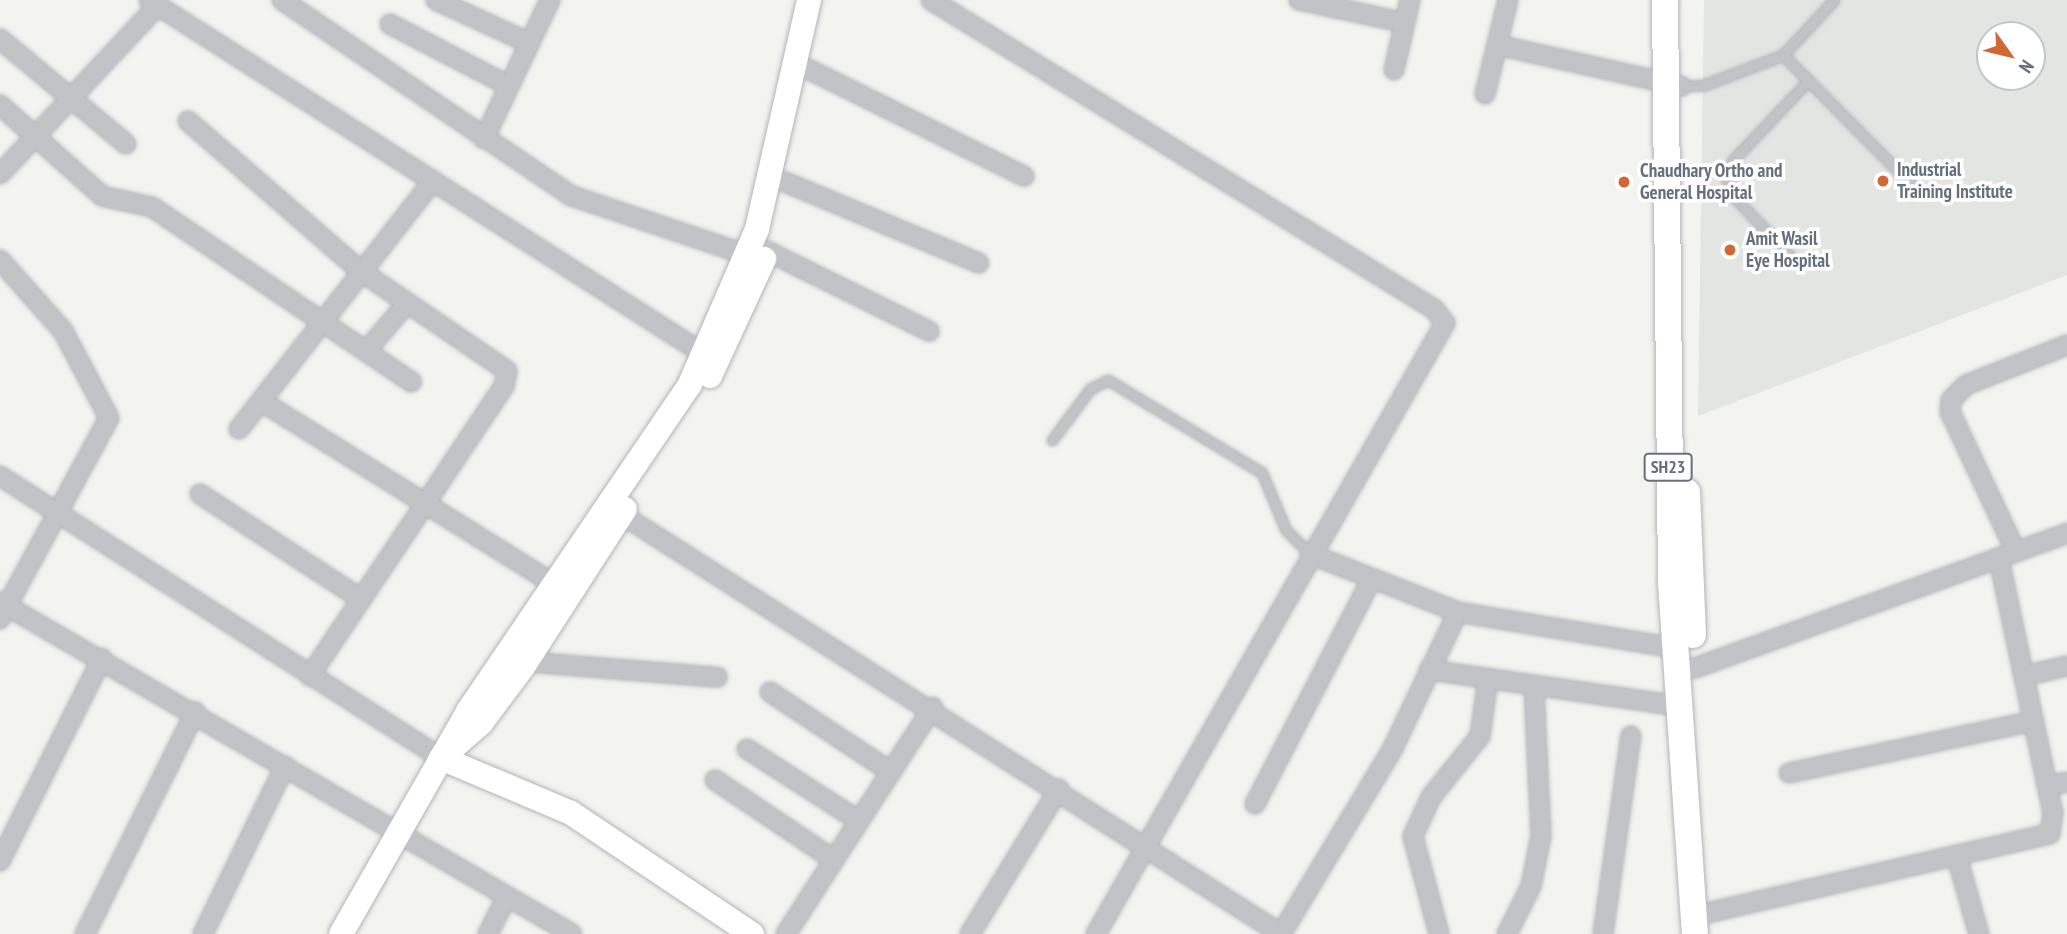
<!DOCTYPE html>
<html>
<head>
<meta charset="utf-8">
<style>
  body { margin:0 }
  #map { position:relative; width:2067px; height:934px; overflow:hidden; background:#f3f3f0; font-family:"PT Sans Narrow",sans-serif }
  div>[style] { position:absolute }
  .built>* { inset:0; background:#e3e5e3 }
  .roads { filter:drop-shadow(0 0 2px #b1b5b9) drop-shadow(0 0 2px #b1b5b9) }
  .lane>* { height:9px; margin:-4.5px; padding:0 4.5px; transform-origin:4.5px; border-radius:4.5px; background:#c1c3c7 }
  .street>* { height:18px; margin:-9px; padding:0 9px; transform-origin:9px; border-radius:9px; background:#c1c3c7 }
  .secondary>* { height:24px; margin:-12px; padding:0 12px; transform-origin:12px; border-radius:12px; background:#fff }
  .primary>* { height:26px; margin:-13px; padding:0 13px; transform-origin:13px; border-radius:13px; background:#fff }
  .dots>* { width:19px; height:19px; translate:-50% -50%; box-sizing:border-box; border:4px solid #fff; border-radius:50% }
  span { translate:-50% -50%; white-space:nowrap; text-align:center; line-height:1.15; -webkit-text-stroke:7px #fff; paint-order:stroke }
  .shield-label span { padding:2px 5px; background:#fff; border:2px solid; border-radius:5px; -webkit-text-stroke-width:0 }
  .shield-label { font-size:18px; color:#65707e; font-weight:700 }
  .poi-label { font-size:19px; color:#65707e; font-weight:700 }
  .left { translate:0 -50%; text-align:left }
  .north { position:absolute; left:1976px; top:21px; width:70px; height:70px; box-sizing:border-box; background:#fff; border:2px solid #c1c6cb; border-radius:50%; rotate:124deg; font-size:19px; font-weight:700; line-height:28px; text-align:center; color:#65707e }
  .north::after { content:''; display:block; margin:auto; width:24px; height:32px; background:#d06833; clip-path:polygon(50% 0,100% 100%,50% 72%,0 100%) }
</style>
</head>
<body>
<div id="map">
  <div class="built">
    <div style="clip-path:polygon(evenodd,1704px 0,2067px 0,2067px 275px,1698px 416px,1704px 0,1990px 35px,2032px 35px,2032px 77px,1990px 77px,1990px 35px)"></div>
  </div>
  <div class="roads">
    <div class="lane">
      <div style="left:1783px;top:55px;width:75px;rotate:-47.2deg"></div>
      <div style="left:1681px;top:86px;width:23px;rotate:-2deg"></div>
      <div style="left:1704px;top:85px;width:85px;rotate:-20.8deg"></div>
      <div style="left:1783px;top:55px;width:186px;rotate:45.2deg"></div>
      <div style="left:1793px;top:259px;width:83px;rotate:-133.5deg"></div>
      <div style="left:1736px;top:199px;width:23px;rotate:-115deg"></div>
      <div style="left:1726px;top:178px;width:19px;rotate:-69deg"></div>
      <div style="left:1733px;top:160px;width:110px;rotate:-46.5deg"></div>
      <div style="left:1052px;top:440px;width:64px;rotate:-53.3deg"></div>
      <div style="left:1090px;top:389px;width:20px;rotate:-27deg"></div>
      <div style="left:1108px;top:380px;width:180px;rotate:31.1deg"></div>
      <div style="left:1262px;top:473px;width:62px;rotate:67.2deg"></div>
      <div style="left:1286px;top:530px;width:34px;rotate:45deg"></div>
    </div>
    <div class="street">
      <div style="left:149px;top:0;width:658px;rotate:32.53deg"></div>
      <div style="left:282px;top:0;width:350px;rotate:34.1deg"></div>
      <div style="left:572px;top:196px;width:185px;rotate:18.6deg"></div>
      <div style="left:436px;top:0;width:102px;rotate:24.8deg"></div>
      <div style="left:931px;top:0;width:590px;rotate:31.56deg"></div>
      <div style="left:1434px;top:309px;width:18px;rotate:52deg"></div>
      <div style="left:1445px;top:323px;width:704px;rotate:119.73deg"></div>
      <div style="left:1299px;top:0;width:108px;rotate:12.2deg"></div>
      <div style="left:390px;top:24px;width:134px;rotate:27.5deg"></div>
      <div style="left:0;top:39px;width:164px;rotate:39.8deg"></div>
      <div style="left:1497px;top:45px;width:189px;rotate:12.6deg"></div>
      <div style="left:810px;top:70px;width:239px;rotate:26.4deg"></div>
      <div style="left:1394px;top:70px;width:72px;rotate:-77.1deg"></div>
      <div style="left:1485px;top:94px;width:97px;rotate:-76.3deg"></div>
      <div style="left:0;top:105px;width:137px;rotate:41.7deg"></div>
      <div style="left:102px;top:196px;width:51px;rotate:12.4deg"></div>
      <div style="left:152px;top:207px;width:313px;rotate:34deg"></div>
      <div style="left:188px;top:121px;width:230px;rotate:41deg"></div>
      <div style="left:362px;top:272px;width:176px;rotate:34.3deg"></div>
      <div style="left:507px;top:371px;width:15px;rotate:101deg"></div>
      <div style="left:504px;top:386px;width:349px;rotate:123.8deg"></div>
      <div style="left:484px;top:139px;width:154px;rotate:-64.6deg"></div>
      <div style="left:0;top:174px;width:231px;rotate:-46.9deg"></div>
      <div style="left:785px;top:182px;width:210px;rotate:22.7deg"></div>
      <div style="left:767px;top:251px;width:181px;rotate:26.3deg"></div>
      <div style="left:0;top:260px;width:95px;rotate:48.4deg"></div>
      <div style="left:63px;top:331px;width:98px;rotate:62.1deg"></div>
      <div style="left:109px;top:418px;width:229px;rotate:118.5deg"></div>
      <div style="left:367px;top:350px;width:62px;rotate:-49.6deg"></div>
      <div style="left:261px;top:401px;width:357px;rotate:32deg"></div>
      <div style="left:239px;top:429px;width:315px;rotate:-52deg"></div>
      <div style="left:0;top:476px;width:523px;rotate:32.6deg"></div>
      <div style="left:200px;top:494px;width:192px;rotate:33.1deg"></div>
      <div style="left:613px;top:509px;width:792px;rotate:32.47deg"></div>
      <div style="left:2016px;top:552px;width:155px;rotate:-115.2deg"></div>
      <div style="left:1950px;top:412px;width:12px;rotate:-85deg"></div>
      <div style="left:1951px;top:400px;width:21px;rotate:-45deg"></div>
      <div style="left:1966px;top:385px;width:109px;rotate:-21.6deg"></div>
      <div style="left:1310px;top:554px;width:159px;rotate:21.4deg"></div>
      <div style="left:1458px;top:612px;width:221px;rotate:9.4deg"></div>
      <div style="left:0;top:602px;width:661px;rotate:30.13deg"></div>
      <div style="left:516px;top:661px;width:202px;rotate:4.6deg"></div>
      <div style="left:1695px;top:668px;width:396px;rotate:-19.9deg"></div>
      <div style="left:1429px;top:670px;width:254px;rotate:8.2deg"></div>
      <div style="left:2024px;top:676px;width:44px;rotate:-13.1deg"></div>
      <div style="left:770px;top:692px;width:145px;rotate:33.5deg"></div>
      <div style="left:747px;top:749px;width:133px;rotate:32.7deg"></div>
      <div style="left:1789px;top:773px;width:250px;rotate:-12deg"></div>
      <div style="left:715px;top:780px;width:143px;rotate:33.9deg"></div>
      <div style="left:2047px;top:786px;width:20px;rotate:-11deg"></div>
      <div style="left:1255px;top:804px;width:250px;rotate:-62.6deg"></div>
      <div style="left:1957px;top:857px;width:80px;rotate:74.1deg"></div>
      <div style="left:0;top:861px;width:227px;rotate:-63.3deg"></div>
      <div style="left:1694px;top:916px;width:365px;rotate:-13deg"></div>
      <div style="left:2050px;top:834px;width:21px;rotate:-82deg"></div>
      <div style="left:2053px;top:813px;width:261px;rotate:-102deg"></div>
      <div style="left:85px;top:934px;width:248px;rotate:-63.6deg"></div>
      <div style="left:203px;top:934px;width:187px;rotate:-64deg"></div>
      <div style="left:488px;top:934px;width:42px;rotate:-63.4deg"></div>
      <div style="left:786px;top:934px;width:270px;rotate:-57.1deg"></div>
      <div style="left:970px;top:934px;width:170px;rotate:-58.5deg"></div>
      <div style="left:1281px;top:934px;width:217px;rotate:-58.9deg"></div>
      <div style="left:1393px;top:748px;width:151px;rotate:-64.5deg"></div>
      <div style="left:1439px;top:934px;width:101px;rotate:-104.9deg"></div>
      <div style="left:1413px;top:836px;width:43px;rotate:-65.2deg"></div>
      <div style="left:1431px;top:797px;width:78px;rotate:-51.2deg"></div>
      <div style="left:1480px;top:736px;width:58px;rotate:-82deg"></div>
      <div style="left:1507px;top:934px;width:54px;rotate:-63.4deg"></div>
      <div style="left:1531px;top:886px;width:51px;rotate:-78.7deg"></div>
      <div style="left:1541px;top:836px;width:151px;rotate:-92.7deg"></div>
      <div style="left:1603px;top:934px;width:200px;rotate:-82deg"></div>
    </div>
    <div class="secondary">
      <div style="left:710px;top:376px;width:129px;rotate:-65.2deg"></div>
      <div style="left:455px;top:746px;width:35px;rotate:-41deg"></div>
      <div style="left:481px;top:723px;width:70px;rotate:-53.1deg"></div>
      <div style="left:523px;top:667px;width:188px;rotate:-57.2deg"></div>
      <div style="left:441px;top:758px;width:141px;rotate:22.9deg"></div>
      <div style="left:571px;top:813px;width:218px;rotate:33.8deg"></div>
      <div style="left:341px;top:934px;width:257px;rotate:-60.3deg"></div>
      <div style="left:468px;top:711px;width:395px;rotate:-55.8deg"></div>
      <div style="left:690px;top:384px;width:169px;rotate:-66.6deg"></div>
      <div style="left:757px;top:229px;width:235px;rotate:-77.2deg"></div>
    </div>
    <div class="primary">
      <div style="left:1665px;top:0;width:583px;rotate:89.41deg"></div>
      <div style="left:1671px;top:583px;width:352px;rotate:86.1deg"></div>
      <div style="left:1687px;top:492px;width:143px;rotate:87.6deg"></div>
    </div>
  </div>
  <div class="dots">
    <div style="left:1883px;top:181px;background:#d06833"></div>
    <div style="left:1624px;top:182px;background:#d06833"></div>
    <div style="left:1730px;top:250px;background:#d06833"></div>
  </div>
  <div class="shield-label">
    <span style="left:1668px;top:467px">SH23</span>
  </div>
  <div class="poi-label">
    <span class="left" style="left:1897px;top:181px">Industrial<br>Training Institute</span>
    <span class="left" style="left:1640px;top:182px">Chaudhary Ortho and<br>General Hospital</span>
    <span class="left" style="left:1746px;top:250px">Amit Wasil<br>Eye Hospital</span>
  </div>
  <div class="north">N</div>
</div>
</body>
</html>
